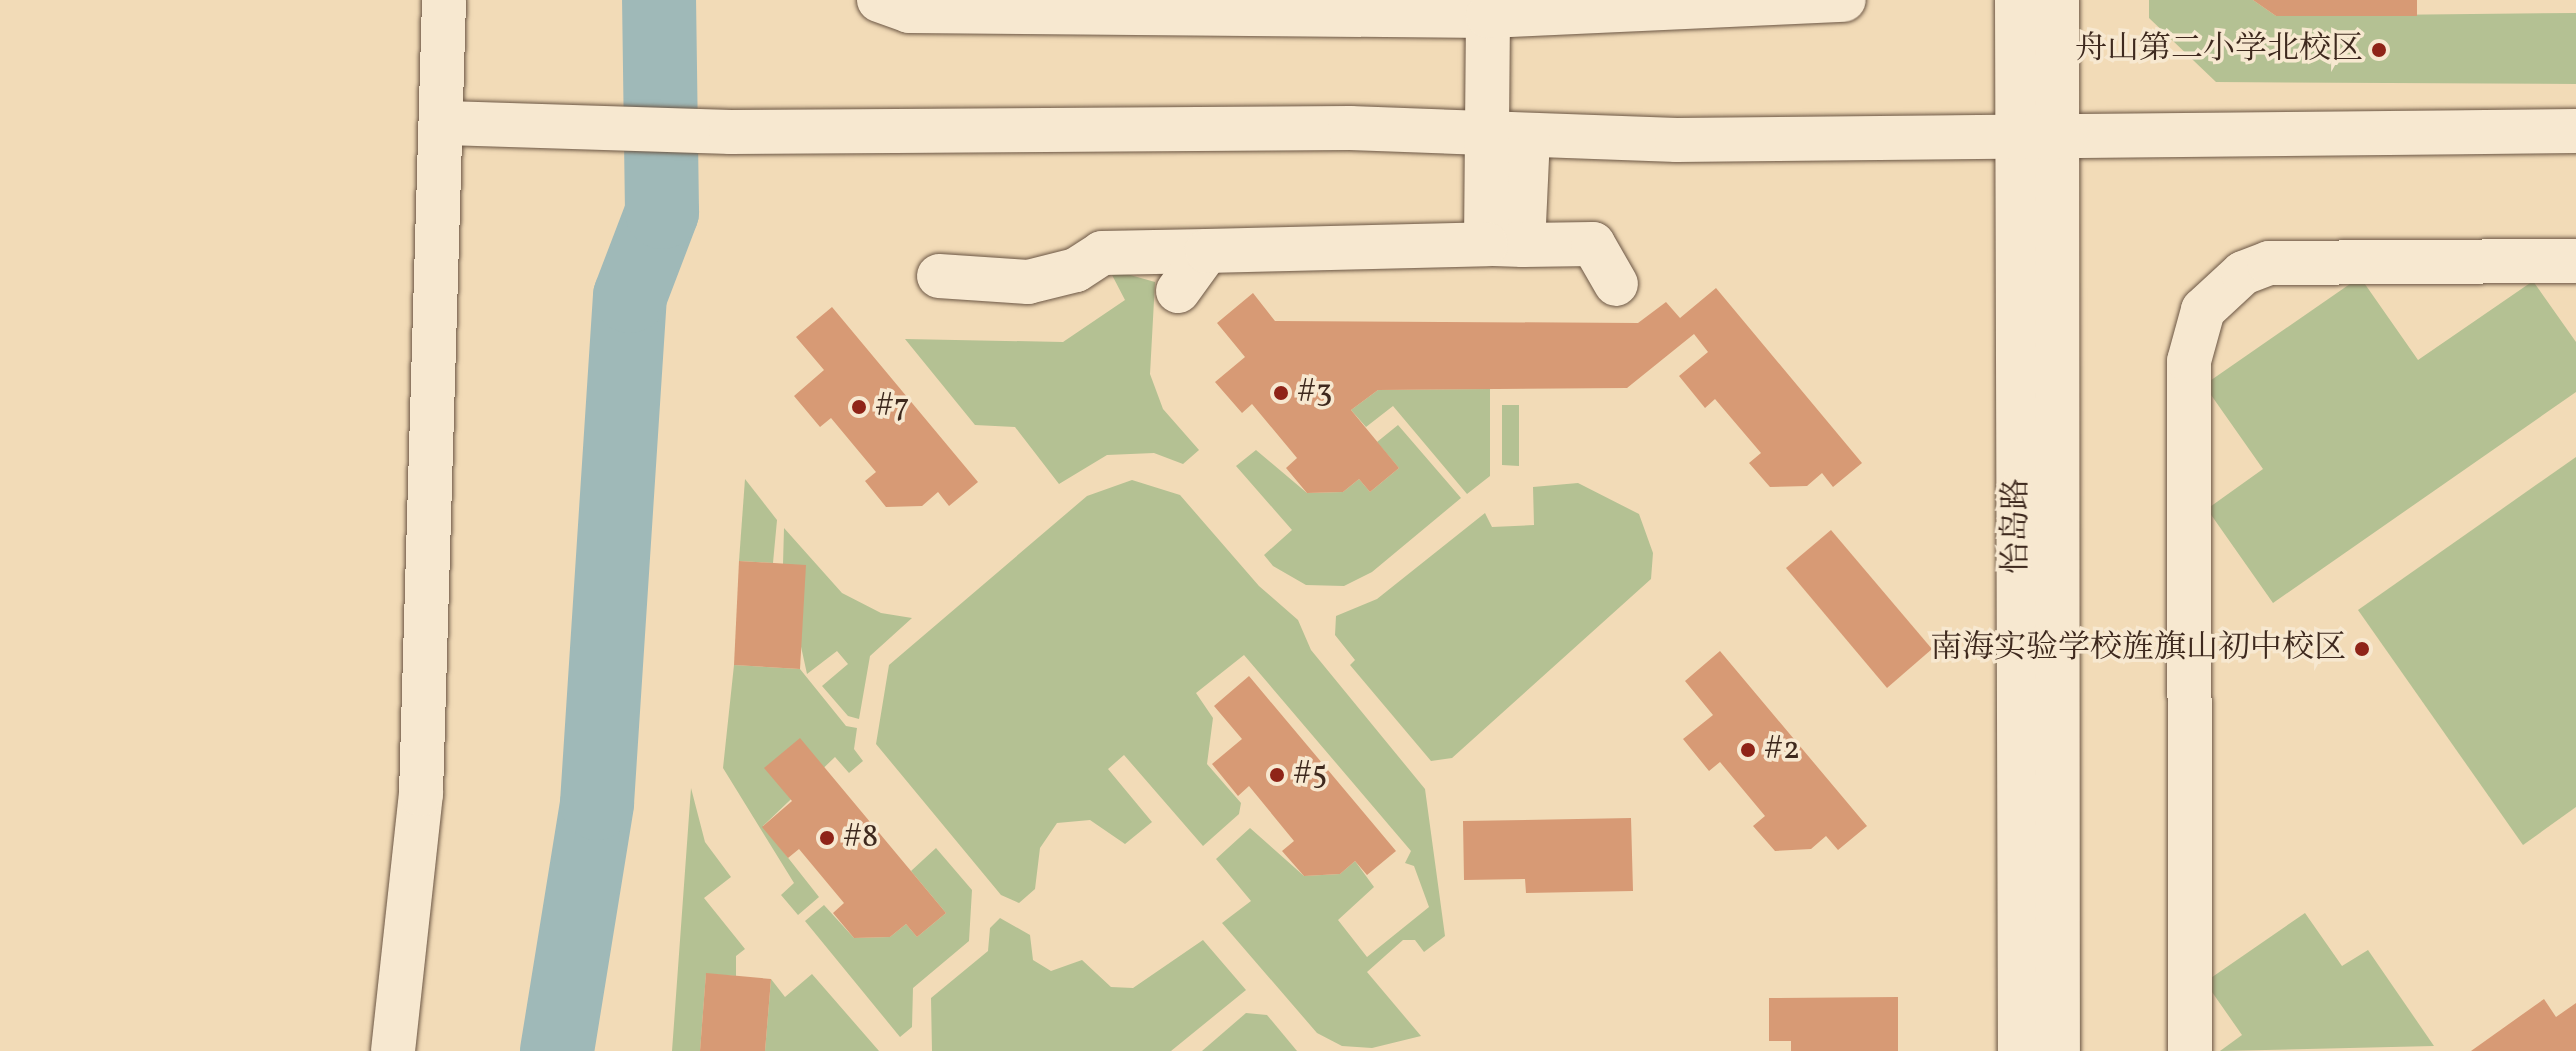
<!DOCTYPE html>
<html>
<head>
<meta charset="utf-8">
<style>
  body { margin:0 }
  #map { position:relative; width:2576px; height:1051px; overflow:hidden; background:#f2dbb7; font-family:Vollkorn,"Noto Serif SC",serif }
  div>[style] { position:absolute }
  .green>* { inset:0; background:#b4c193 }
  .river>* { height:74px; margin:-37px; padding:0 37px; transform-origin:37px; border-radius:37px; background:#9fb9b8 }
  .building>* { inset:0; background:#d79a75 }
  .roads { filter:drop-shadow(0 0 2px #6b5644) drop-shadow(0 0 2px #6b5644) }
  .minor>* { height:44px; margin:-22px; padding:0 22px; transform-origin:22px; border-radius:22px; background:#f7e8d0 }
  .dots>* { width:22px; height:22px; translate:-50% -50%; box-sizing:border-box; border:4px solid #f7e8d0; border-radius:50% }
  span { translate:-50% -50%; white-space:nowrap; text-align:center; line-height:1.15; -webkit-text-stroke:7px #f7e8d0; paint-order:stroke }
  .poi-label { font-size:32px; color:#3e291e }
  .right { translate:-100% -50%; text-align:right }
  .left { translate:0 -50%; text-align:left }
  .street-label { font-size:32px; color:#3e291e }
</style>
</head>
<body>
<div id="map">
  <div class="green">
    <div style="clip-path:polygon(2149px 0,2253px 0,2276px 16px,2576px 13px,2576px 84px,2216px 82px,2149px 18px)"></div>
    <div style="clip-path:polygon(1123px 273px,1155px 282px,1150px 374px,1163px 409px,1199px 450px,1183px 464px,1154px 453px,1107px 455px,1059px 484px,1015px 427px,975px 425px,905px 339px,1063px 342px,1125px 300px,1112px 275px)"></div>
    <div style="clip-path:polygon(2360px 277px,2418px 360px,2533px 281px,2576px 342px,2576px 392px,2273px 603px,2207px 509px,2263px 469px,2204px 385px)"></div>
    <div style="clip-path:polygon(1490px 389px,1490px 476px,1467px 494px,1393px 406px,1366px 427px,1351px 410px,1378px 390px)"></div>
    <div style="clip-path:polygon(1502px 405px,1519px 405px,1519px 466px,1502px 465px)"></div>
    <div style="clip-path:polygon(1398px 425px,1461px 498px,1372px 572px,1344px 586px,1306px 585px,1273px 566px,1264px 555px,1292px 530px,1236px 466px,1256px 450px,1307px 493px,1343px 492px,1359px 479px,1370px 492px,1399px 468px,1377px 442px)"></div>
    <div style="clip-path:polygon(2576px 457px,2576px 807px,2523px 845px,2358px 610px)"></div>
    <div style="clip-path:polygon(745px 479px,777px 520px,773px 563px,739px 561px)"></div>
    <div style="clip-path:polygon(1132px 480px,1180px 495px,1259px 586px,1298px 620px,1311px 650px,1425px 789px,1445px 936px,1424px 952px,1415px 940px,1403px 940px,1367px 972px,1421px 1036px,1372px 1048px,1342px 1046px,1317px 1033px,1222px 923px,1251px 901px,1216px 859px,1250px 828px,1304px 876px,1340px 874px,1355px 861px,1374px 887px,1338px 920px,1367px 957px,1429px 907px,1414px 866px,1405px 863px,1411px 851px,1244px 655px,1196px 693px,1213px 718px,1207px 764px,1241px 803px,1239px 814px,1203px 846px,1124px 755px,1108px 769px,1152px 822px,1125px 844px,1090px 820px,1057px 823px,1040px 848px,1035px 889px,1019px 903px,1001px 895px,876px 744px,889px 665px,1087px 496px)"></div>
    <div style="clip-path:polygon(1578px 483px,1639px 514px,1653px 553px,1651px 579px,1452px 758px,1431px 761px,1350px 665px,1355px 660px,1335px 635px,1336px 616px,1377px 599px,1485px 513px,1492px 527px,1534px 525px,1533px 487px)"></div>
    <div style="clip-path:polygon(784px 528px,842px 593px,881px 613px,912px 618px,870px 656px,859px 719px,848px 716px,822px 686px,848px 664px,837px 651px,807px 674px,783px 564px)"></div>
    <div style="clip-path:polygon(734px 665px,800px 669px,846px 726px,857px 728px,854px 749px,863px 761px,849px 773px,835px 757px,763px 826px,819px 897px,798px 915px,781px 895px,794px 883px,723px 768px)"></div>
    <div style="clip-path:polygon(691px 788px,705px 842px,731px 877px,704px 898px,745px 949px,736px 956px,736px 976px,706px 974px,700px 1051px,672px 1051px)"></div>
    <div style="clip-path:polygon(936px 848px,972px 890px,969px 941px,913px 988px,912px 1027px,900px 1037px,805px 921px,824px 905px,854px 938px,890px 937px,906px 924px,917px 937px,946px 913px,911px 871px)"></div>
    <div style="clip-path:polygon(2305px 913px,2342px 966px,2368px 950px,2434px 1046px,2220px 1051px,2242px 1035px,2205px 982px)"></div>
    <div style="clip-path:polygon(1000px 918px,1030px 935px,1033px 960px,1051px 971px,1082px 960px,1111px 987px,1133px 988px,1203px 940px,1246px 990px,1171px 1051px,932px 1051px,931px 998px,988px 951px,990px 928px)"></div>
    <div style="clip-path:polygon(812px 974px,879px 1051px,765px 1051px,771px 979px,785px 997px)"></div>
    <div style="clip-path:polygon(1246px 1013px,1267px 1015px,1297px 1051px,1202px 1051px)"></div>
  </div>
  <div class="river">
    <div style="left:557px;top:1051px;width:251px;rotate:-80.8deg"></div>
    <div style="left:597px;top:803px;width:508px;rotate:-86.28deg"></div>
    <div style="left:630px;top:296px;width:90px;rotate:-69.1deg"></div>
    <div style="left:662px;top:212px;width:212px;rotate:-90.8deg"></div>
  </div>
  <div class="building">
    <div style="clip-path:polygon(2253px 0,2417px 0,2417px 16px,2276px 16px)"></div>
    <div style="clip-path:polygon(1716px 288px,1862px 463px,1833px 487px,1822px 473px,1807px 486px,1770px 487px,1749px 463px,1761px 453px,1715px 399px,1705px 408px,1679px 376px,1708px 352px,1694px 334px,1627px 388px,1378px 390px,1351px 410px,1399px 468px,1370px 492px,1359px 479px,1343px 492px,1307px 493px,1286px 468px,1297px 458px,1252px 404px,1242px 413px,1215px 382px,1245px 357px,1217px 323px,1253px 293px,1275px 321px,1638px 323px,1666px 302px,1680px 318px)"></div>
    <div style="clip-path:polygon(832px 307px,978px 482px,949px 506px,938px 492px,922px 506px,886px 507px,865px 481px,876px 472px,831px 418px,820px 427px,794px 396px,824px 370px,796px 337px)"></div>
    <div style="clip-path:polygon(1831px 530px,1932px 649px,1887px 688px,1786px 568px)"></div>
    <div style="clip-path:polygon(739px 561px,806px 565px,800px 669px,734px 665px)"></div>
    <div style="clip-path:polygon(1720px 651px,1867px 826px,1838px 850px,1826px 836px,1811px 849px,1775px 851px,1753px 826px,1765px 816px,1720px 762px,1709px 771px,1683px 739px,1713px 715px,1685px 681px)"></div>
    <div style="clip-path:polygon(1249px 676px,1396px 851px,1367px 875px,1355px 861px,1340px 874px,1304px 876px,1282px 851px,1294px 841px,1249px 786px,1238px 796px,1212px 764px,1242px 739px,1214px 706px)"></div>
    <div style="clip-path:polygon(800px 738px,946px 913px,917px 937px,906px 924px,890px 937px,854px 938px,833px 913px,844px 903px,799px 849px,788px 858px,762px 827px,792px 801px,764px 768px)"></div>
    <div style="clip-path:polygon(1631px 818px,1633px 891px,1526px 893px,1525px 879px,1464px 880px,1463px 821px)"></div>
    <div style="clip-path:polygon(706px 973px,771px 979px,765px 1051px,700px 1051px)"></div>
    <div style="clip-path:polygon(1898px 997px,1898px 1051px,1791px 1051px,1791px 1041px,1769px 1041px,1769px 998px)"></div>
    <div style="clip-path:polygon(2544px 999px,2556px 1017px,2576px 1003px,2576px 1051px,2471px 1051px)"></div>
  </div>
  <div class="roads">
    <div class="minor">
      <div style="left:879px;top:0;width:32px;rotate:20deg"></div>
      <div style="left:909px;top:11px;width:579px;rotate:0.49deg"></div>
      <div style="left:2017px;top:0;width:1051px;rotate:89.84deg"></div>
      <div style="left:2057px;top:0;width:1051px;rotate:89.95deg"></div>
      <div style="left:446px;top:123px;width:285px;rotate:1.8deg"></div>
      <div style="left:731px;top:132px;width:619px;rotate:-0.37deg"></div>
      <div style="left:1350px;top:128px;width:327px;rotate:2.1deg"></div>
      <div style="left:1677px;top:140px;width:899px;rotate:-0.57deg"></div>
      <div style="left:1528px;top:136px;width:109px;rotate:92.6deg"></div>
      <div style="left:1523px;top:245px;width:37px;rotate:-178deg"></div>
      <div style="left:1486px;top:244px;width:228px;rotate:-89.5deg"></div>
      <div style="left:1488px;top:16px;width:356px;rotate:-2.6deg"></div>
      <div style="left:1523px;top:245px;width:70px;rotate:-0.8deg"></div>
      <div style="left:1593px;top:244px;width:46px;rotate:60.1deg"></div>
      <div style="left:939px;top:276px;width:89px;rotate:3.9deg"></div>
      <div style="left:1028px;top:282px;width:49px;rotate:-14deg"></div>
      <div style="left:1076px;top:270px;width:31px;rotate:-33deg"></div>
      <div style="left:1102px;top:253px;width:105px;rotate:-1.1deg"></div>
      <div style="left:1178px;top:291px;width:49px;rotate:-54.1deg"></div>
      <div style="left:1207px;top:251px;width:279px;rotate:-1.4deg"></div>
      <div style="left:393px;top:1051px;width:259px;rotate:-83.8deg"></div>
      <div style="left:421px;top:794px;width:794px;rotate:-88.34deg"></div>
      <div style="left:2190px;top:1051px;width:690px;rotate:-90.08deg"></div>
      <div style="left:2189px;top:361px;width:53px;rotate:-74.6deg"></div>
      <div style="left:2203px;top:310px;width:54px;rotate:-42.8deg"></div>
      <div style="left:2243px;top:273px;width:28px;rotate:-21deg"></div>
      <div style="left:2269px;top:263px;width:307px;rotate:-0.4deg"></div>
    </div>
  </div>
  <div class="dots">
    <div style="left:2379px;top:50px;background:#8f2418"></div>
    <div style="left:1281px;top:393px;background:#8f2418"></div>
    <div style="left:859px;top:407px;background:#8f2418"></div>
    <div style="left:2362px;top:649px;background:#8f2418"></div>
    <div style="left:1748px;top:750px;background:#8f2418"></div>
    <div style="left:1277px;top:775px;background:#8f2418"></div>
    <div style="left:827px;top:838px;background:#8f2418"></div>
  </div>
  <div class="poi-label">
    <span class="right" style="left:2363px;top:50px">舟山第二小学北校区</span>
    <span class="left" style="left:1297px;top:393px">#3</span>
    <span class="left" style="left:875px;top:407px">#7</span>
    <span class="right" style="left:2346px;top:649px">南海实验学校旌旗山初中校区</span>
    <span class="left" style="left:1764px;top:750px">#2</span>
    <span class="left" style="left:1293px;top:775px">#5</span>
    <span class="left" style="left:843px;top:838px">#8</span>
  </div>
  <div class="street-label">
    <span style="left:2018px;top:526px;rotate:-90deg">怡岛路</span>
  </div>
</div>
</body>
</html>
